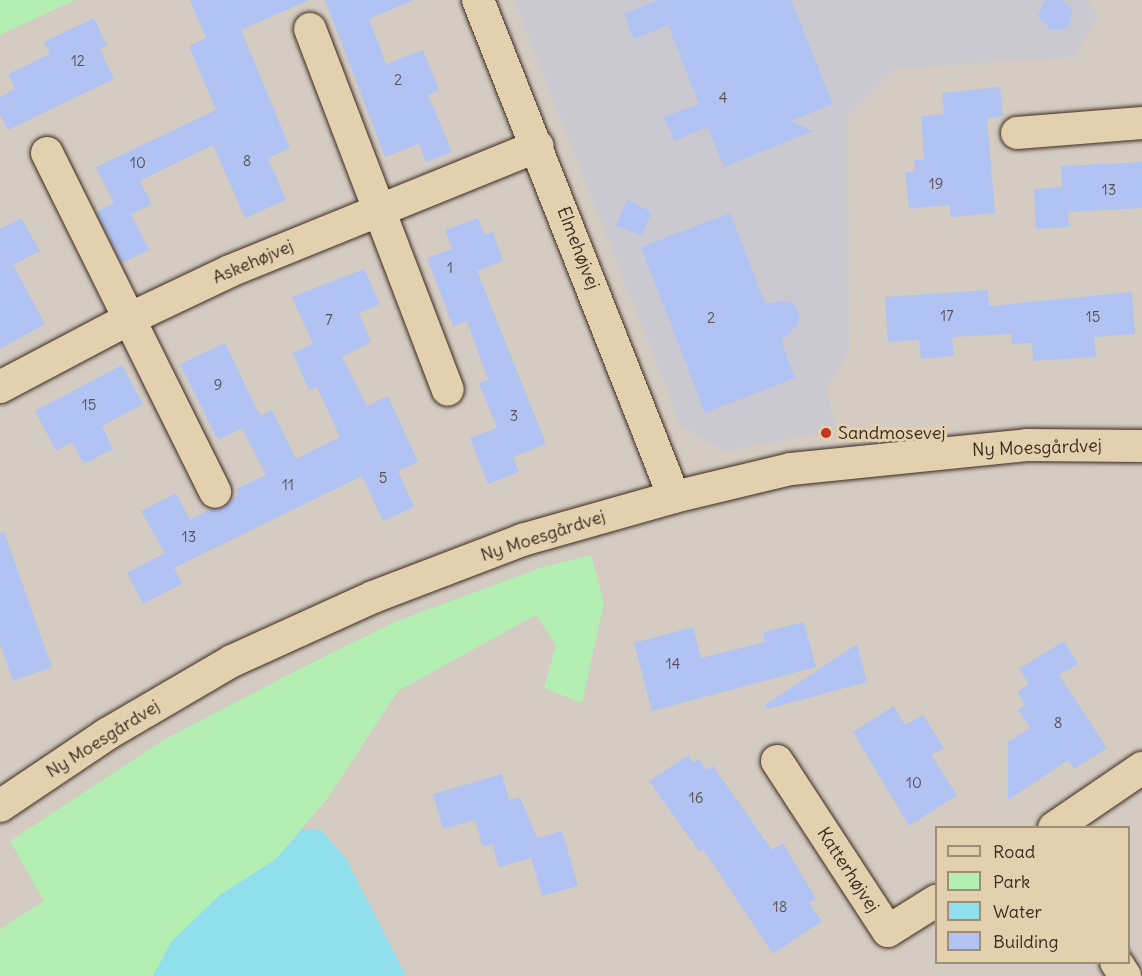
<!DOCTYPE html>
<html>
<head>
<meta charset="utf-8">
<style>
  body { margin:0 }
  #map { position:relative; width:1142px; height:976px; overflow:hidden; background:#d4ccc2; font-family:Delius,sans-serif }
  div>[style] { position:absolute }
  .built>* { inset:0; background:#cac9d0 }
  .green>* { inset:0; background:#b3eeb3 }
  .water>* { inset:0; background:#90dfed }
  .building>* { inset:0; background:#b1c3f2 }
  .roads { filter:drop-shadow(0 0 2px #3b2a1e) drop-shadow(0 0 2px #3b2a1e) }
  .minor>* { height:32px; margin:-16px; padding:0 16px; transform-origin:16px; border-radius:16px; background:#e3d0ae }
  .dots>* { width:16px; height:16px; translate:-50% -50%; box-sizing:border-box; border:3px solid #e3d0ae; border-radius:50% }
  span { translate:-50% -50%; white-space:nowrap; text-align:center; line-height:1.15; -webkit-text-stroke:6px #e3d0ae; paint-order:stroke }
  .number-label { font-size:15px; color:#585053 }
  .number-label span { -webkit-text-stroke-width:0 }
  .street-label { font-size:18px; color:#3b2a1e }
  .poi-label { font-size:18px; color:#3b2a1e }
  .left { translate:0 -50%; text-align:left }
  .legend { position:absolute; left:935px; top:826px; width:195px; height:138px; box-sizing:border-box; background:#e3d0ae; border:2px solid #a08e74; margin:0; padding:8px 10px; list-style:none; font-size:18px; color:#3b2a1e }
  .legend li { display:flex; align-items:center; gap:12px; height:30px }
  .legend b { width:30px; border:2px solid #a08e74 }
</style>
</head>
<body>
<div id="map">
  <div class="built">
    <div style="clip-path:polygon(514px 0,1088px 0,1098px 16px,1075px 57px,894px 69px,848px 117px,849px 351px,826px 391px,837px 430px,724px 451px,681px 426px)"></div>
  </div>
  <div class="green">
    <div style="clip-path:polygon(0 0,75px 0,0 35px)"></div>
    <div style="clip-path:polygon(591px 555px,604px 603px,582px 703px,544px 688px,556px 645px,536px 615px,398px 691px,327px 799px,276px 859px,220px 895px,172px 941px,153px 976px,0 976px,0 929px,44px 901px,10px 841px,165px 739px,290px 674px,397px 621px,543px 567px)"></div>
  </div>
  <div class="water">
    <div style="clip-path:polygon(302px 829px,321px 830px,346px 859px,406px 976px,153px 976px,172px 941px,220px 895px,276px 859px)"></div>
  </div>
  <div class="building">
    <div style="clip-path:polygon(190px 0,309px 0,241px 30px,290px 148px,268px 158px,286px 200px,245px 218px,213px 145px,140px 181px,152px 204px,131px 214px,149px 250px,122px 263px,96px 212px,114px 203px,96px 167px,216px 110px,189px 46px,206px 38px)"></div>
    <div style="clip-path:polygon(325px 0,414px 0,369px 19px,386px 64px,423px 50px,439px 90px,428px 95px,452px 152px,426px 162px,419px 144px,385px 157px)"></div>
    <div style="clip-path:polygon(658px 0,791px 0,833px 104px,791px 121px,813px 131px,724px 167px,708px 127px,674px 141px,664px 117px,699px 104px,668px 25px,634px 39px,624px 14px)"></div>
    <div style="clip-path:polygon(1045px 0,1063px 0,1073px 10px,1068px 28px,1051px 30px,1038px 16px)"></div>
    <div style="clip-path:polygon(94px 18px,107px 45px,100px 49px,114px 79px,8px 130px,0 114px,0 97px,15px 89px,8px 74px,50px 54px,44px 42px)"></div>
    <div style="clip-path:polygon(1000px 87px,1003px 116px,987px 118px,995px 213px,951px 217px,949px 205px,909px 209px,905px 172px,915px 171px,914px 160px,924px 159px,921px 116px,944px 114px,942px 93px)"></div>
    <div style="clip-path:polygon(1142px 162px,1142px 208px,1068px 212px,1069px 227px,1036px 229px,1034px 189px,1062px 187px,1061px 166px)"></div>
    <div style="clip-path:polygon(627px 200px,652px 212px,641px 236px,616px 225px)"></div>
    <div style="clip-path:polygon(730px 213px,765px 303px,788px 301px,796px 307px,800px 317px,797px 326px,781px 340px,795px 378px,705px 413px,641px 247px)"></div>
    <div style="clip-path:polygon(21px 218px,40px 251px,13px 265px,45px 324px,0 349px,0 229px)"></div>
    <div style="clip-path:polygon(478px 218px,484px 235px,493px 232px,503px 261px,477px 271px,546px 444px,513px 457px,519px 472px,488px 484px,470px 438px,497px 428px,479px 383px,488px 380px,467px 321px,453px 326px,427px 258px,452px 249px,445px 230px)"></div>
    <div style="clip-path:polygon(364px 269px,380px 304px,359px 313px,371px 342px,342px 357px,367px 406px,388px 396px,418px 462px,398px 471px,414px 507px,383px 521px,362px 476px,174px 568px,182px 584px,143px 604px,127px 573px,165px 553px,141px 511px,176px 493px,190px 520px,210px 509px,223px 508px,239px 494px,236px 489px,266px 475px,242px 428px,218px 440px,180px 364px,225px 343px,260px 416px,272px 410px,296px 459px,340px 437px,317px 387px,309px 391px,293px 353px,313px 344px,292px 297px)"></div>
    <div style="clip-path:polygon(988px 290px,989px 306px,1132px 292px,1135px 334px,1094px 337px,1096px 357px,1033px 361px,1032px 343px,1012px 344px,1011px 334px,952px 337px,954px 356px,921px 359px,919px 340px,888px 342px,885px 297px)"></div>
    <div style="clip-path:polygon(122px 365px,143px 404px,102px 426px,113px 449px,84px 464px,72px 442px,56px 451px,35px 411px)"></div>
    <div style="clip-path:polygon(4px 532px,52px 667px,13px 681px,0 644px,0 533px)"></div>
    <div style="clip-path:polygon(804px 622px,816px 667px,652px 711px,634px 643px,693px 627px,701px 658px,765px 642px,763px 632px)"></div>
    <div style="clip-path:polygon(1064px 641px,1078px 664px,1059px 675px,1107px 748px,1074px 769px,1068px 760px,1008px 800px,1008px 742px,1030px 728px,1018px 710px,1025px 705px,1017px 692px,1029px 684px,1019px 669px)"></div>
    <div style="clip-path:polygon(857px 644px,867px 682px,767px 709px,765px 705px)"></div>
    <div style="clip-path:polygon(894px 706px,905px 725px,923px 715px,944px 748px,931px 755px,957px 795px,909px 826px,853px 732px)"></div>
    <div style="clip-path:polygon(689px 755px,693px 763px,699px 759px,706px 770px,713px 766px,772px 850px,783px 843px,816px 899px,809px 903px,822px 921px,773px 954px,703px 849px,699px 851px,649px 781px)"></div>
    <div style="clip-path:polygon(502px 774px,509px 800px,520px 797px,537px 838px,562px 831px,578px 886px,542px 896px,531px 858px,499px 867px,492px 844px,483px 847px,475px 820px,443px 829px,433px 794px)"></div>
  </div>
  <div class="roads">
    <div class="minor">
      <div style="left:478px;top:0;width:534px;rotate:68.48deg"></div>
      <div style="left:310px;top:29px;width:386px;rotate:69.1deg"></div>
      <div style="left:1017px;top:133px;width:125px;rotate:-4.6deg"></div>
      <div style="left:47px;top:153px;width:378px;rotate:63.6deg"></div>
      <div style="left:0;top:387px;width:146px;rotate:-27.8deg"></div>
      <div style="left:129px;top:319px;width:112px;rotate:-25.4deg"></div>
      <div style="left:230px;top:271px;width:332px;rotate:-22.1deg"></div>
      <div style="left:777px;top:761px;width:203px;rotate:56.9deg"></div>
      <div style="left:888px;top:931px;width:57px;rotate:-32deg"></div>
      <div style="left:0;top:806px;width:129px;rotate:-33.9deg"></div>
      <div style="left:107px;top:734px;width:145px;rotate:-30.3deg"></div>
      <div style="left:232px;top:661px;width:155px;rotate:-24.4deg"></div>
      <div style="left:373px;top:597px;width:160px;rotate:-20.9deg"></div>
      <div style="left:522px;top:540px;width:158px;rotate:-15.8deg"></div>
      <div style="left:674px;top:497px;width:120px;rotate:-13.5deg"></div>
      <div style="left:791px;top:469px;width:237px;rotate:-5.8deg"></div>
      <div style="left:1027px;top:445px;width:115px;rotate:0.5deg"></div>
      <div style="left:1054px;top:828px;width:107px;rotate:-34.3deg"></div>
      <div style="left:1116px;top:962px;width:17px;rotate:57deg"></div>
    </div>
  </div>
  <div class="dots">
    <div style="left:826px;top:433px;background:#c8321e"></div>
  </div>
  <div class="number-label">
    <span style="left:78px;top:61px">12</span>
    <span style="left:398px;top:80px">2</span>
    <span style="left:723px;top:98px">4</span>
    <span style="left:247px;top:161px">8</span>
    <span style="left:138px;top:163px">10</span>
    <span style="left:936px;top:184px">19</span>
    <span style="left:1109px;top:190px">13</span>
    <span style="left:450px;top:268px">1</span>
    <span style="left:947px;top:316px">17</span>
    <span style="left:1093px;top:317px">15</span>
    <span style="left:711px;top:318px">2</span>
    <span style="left:329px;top:320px">7</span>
    <span style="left:218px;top:385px">9</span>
    <span style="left:89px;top:405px">15</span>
    <span style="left:514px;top:416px">3</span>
    <span style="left:383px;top:478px">5</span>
    <span style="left:288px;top:485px">11</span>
    <span style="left:189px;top:537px">13</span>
    <span style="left:673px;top:664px">14</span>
    <span style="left:1058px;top:723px">8</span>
    <span style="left:914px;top:783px">10</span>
    <span style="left:696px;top:798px">16</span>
    <span style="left:780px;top:907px">18</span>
  </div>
  <div class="street-label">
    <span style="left:578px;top:248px;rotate:69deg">Elmehøjvej</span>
    <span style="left:253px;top:262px;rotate:-23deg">Askehøjvej</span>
    <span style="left:1037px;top:448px;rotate:-2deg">Ny Moesgårdvej</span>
    <span style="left:543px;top:536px;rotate:-18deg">Ny Moesgårdvej</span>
    <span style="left:103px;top:739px;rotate:-32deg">Ny Moesgårdvej</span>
    <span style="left:848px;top:870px;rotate:57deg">Katterhøjvej</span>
  </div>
  <div class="poi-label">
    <span class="left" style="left:838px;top:433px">Sandmosevej</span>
  </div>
  <ul class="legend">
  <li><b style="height:8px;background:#e3d0ae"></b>Road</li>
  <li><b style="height:16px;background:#b3eeb3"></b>Park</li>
  <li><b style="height:16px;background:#90dfed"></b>Water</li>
  <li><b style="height:16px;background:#b1c3f2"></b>Building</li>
  </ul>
</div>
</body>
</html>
